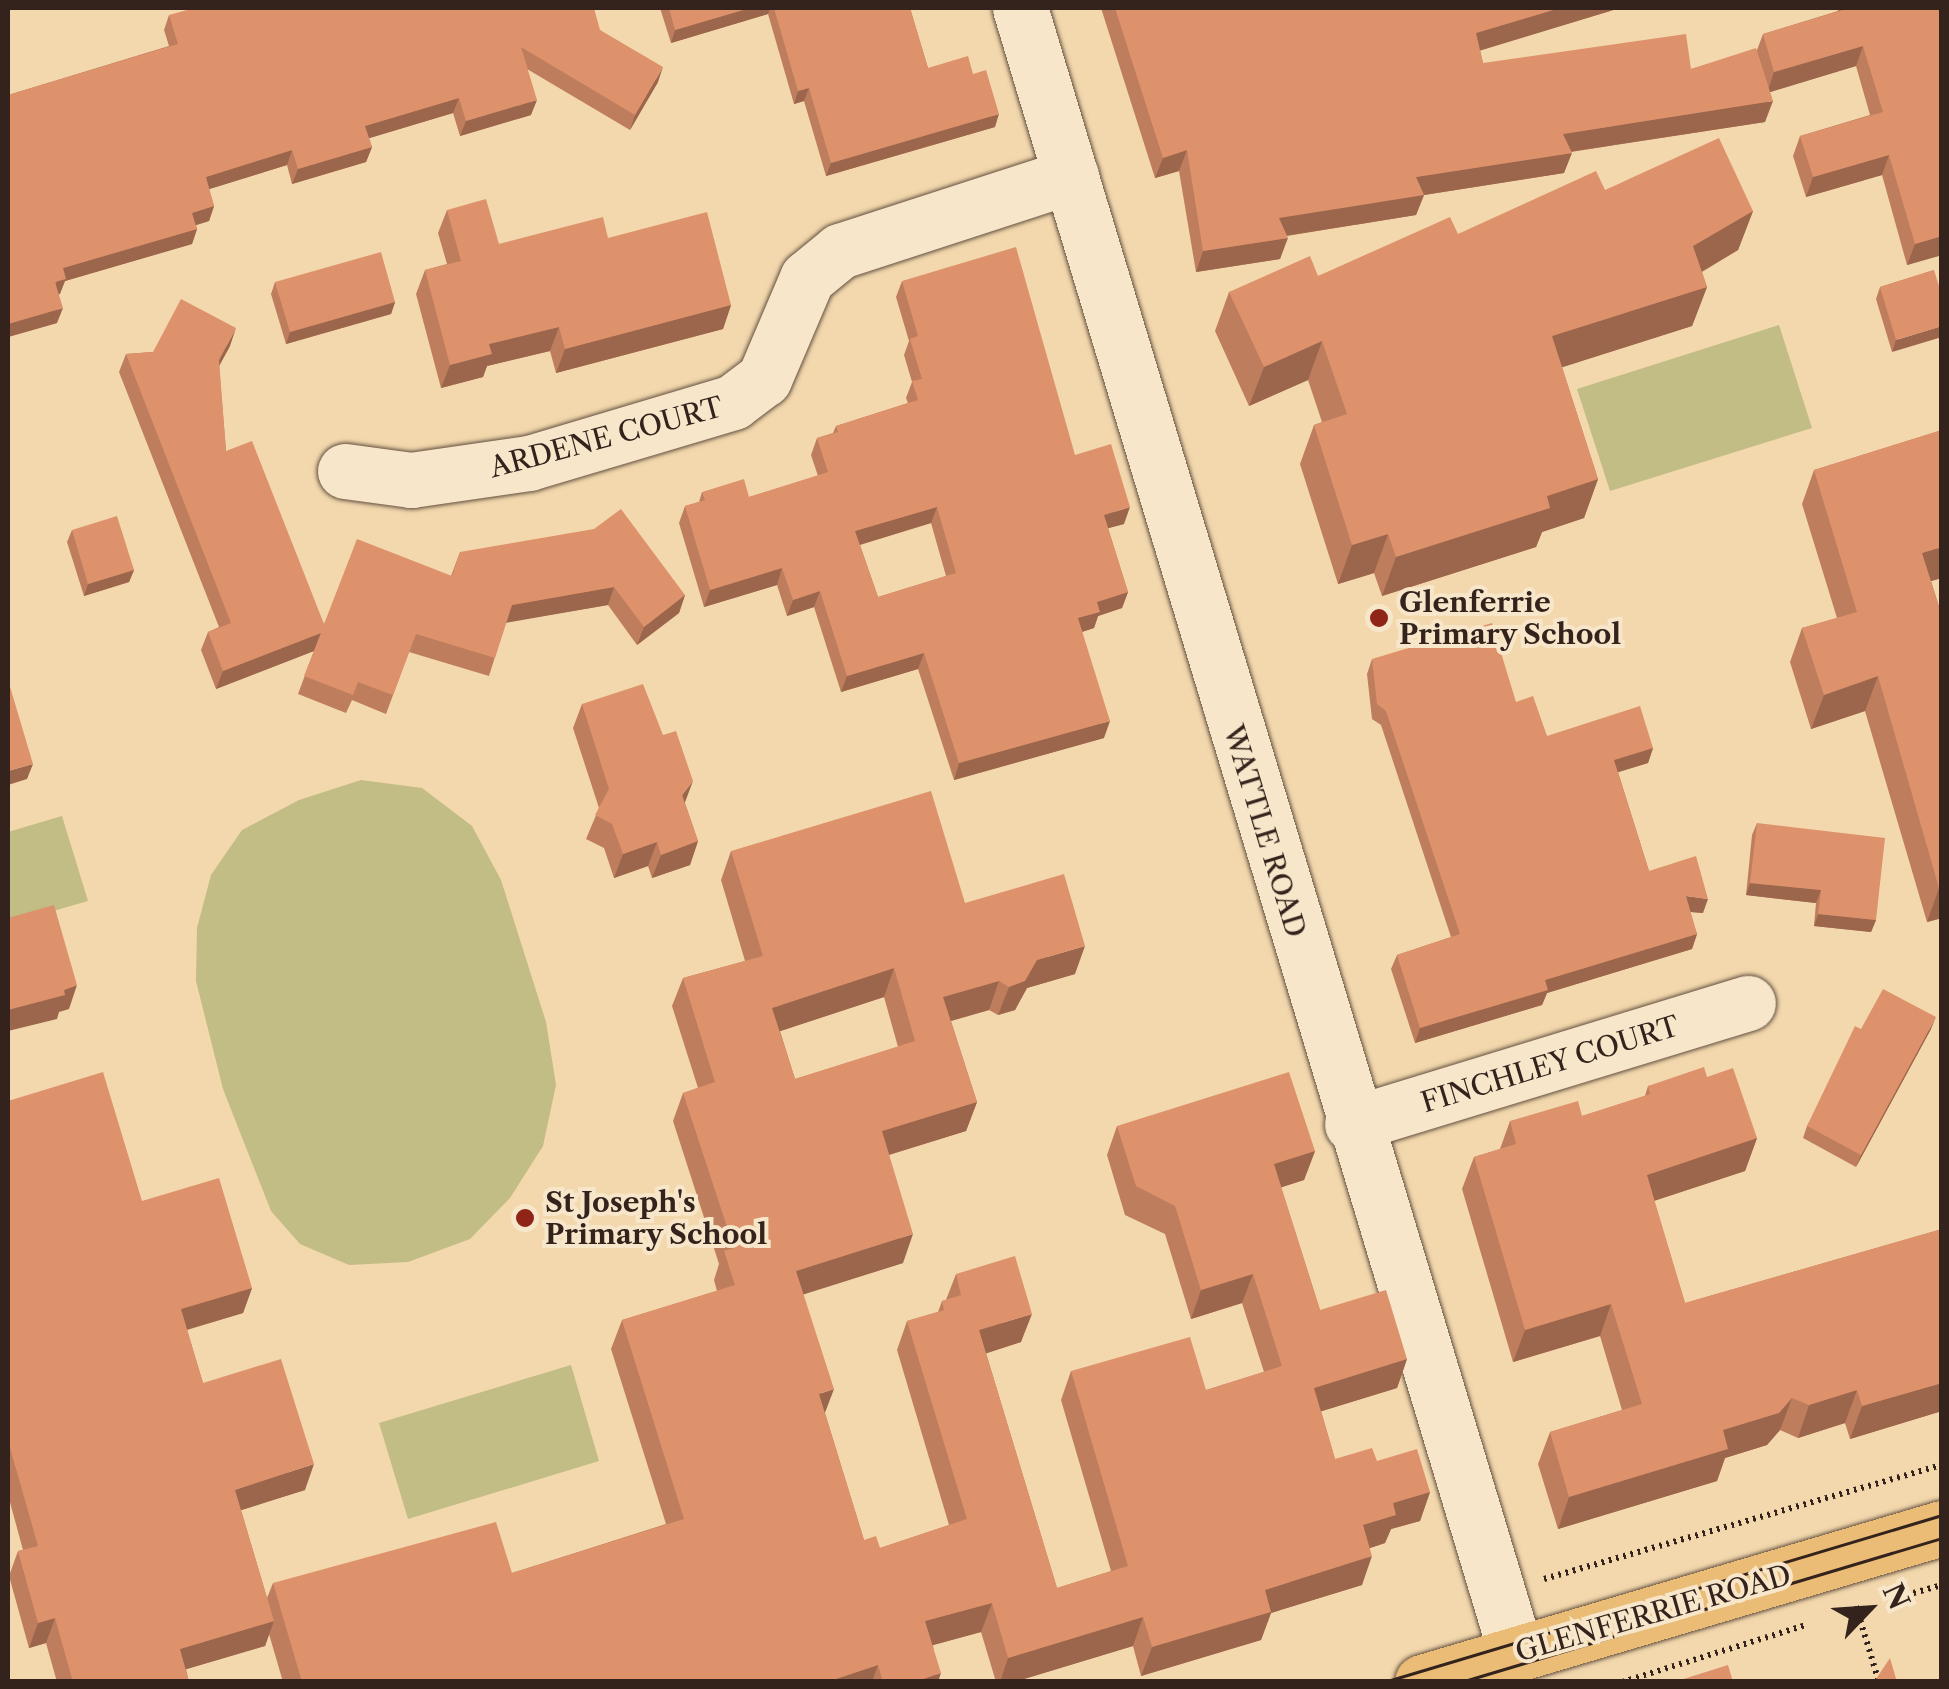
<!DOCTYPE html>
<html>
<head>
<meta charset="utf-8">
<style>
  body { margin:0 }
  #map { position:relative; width:1949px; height:1689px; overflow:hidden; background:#f3d8ad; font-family:"Libre Caslon Text",serif }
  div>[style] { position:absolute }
  .green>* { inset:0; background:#c2bc85 }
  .path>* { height:6px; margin-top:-3px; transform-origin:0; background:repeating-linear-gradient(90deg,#33231c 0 2.5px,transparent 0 7.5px) }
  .roads { filter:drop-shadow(0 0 2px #635040) drop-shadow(0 0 2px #635040) }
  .minor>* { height:55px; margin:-27.5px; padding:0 27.5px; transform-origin:27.5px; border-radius:27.5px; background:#f7e6ca }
  .major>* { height:55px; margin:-27.5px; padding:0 27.5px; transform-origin:27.5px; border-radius:27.5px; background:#eabc76 }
  .tram>* { height:2.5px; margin:-1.25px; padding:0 1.25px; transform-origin:1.25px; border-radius:1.25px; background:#33231c }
  .wall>* { inset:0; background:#be7e5d }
  .shaded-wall>* { inset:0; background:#9b664c }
  .building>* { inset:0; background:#dd926c }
  .dots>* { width:28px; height:28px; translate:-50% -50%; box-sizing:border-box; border:5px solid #f7e6ca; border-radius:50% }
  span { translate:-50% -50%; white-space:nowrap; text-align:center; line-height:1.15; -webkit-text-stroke:8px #f7e6ca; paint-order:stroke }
  .street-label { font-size:28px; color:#33231c }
  .poi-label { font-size:28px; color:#33231c; font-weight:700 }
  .left { translate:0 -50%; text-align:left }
  .frame { position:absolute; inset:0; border:10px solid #33231c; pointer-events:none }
  .north { position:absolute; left:1819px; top:1559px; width:100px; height:100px; -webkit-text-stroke:8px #f7e6ca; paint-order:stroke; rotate:65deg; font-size:28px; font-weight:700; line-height:40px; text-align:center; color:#33231c }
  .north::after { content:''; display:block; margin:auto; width:35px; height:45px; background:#33231c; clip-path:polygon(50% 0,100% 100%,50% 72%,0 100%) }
</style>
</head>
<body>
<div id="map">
  <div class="green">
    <div style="clip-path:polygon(1779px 325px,1812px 428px,1610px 491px,1577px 389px)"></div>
    <div style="clip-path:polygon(361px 780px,422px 788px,472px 826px,501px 880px,546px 1022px,556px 1085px,543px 1146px,510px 1198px,470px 1239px,408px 1262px,349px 1265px,300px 1244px,271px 1211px,223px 1089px,196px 981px,197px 928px,211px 875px,242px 830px,299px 800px)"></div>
    <div style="clip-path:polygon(62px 816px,88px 901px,8px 924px,8px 832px)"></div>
    <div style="clip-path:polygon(571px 1365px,599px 1461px,408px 1519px,379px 1423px)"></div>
  </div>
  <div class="path">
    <div style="left:1544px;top:1579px;width:414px;rotate:-16deg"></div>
    <div style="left:1899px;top:1597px;width:45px;rotate:-15.6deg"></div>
    <div style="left:1856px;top:1606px;width:79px;rotate:73.2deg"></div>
    <div style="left:1622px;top:1682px;width:193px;rotate:-17.2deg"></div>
  </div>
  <div class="roads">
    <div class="minor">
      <div style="left:1020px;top:8px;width:1718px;rotate:73.22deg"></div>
      <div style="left:345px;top:471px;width:67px;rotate:7.8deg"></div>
      <div style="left:411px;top:480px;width:119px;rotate:-8.2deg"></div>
      <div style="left:529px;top:463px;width:213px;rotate:-16.6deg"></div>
      <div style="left:733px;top:402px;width:39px;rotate:-37deg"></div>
      <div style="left:764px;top:379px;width:110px;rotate:-66.9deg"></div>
      <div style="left:807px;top:278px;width:43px;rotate:-39.3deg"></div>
      <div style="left:840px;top:251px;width:243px;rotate:-18deg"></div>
      <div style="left:1352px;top:1124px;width:414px;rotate:-17deg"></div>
    </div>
    <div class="major">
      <div style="left:1422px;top:1682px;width:542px;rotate:-16.5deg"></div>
    </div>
  </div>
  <div class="tram">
    <div style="left:1384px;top:1682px;width:582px;rotate:-16.66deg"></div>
    <div style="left:1461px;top:1682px;width:502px;rotate:-16.67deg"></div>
  </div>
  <div class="wall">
    <div style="clip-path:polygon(660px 8px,910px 8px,928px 68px,973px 74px,995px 127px,826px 176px,804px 101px,794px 104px,768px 14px,671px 43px)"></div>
    <div style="clip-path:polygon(1101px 8px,1620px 8px,1480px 50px,1483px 63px,1691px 69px,1757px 50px,1763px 34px,1838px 11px,1837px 8px,1942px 8px,1942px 255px,1907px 265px,1882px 175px,1806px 197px,1793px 156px,1800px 136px,1870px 115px,1856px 66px,1770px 92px,1765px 122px,1571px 152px,1564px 173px,1424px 195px,1416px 215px,1287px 236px,1280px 259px,1196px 272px,1179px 171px,1155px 178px)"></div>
    <div style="clip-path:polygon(169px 15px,600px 30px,658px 82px,630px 130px,527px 69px,531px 115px,460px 136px,453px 113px,369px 138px,372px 147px,366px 162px,292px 184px,287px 165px,209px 189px,214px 206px,209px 221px,196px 225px,197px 229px,192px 244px,65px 281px,59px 294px,57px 323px,8px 337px,8px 95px,169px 46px,164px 30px)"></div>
    <div style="clip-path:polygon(1605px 190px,1753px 211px,1738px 250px,1702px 272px,1707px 287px,1692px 326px,1562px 367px,1598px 479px,1584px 518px,1542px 532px,1536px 547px,1382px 596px,1374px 573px,1338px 584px,1300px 464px,1314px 425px,1322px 422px,1308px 380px,1249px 406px,1215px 331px,1229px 292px,1318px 276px)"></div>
    <div style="clip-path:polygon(447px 210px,499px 244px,608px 238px,731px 305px,723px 329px,556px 373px,550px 351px,487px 366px,483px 377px,441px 388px,416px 294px,425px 270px,447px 264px,438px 233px)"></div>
    <div style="clip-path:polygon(1934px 270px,1892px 352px,1876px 299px,1880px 287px)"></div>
    <div style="clip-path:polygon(evenodd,902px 281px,1075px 455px,1124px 524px,1108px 528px,1128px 592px,1122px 608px,1098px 616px,1094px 628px,1082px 632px,1104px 738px,954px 780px,918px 669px,841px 692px,814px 607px,787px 616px,777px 585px,704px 607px,679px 523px,685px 506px,699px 502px,702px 492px,749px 497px,818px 476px,811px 455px,817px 438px,833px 433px,836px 426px,908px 403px,906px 398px,912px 382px,904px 355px,909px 341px,896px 297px,902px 281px,931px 523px,946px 576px,878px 597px,860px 545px,931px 523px)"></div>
    <div style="clip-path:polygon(275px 282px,395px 302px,391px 314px,286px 344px,271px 294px)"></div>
    <div style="clip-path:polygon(230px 346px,219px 366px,226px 451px,324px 624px,451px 576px,460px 552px,685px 595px,679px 613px,637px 645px,608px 605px,506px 622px,489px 676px,409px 652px,386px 714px,352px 700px,346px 713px,298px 694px,314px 651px,216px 689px,201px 650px,208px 632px,219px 627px,119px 372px,126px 354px)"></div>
    <div style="clip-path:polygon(1942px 430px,1942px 578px,1931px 581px,1942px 616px,1942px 918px,1927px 922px,1865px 711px,1811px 729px,1790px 662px,1802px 628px,1837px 618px,1802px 504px,1814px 470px)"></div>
    <div style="clip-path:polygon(72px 530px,134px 570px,129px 582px,84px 596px,67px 542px)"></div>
    <div style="clip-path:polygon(1372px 659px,1516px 702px,1547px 736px,1653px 748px,1648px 763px,1618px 772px,1649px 871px,1703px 913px,1690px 912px,1697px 934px,1692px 949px,1547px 993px,1542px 1005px,1415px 1043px,1391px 969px,1397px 955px,1451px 937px,1381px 725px,1372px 719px,1367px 674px)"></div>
    <div style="clip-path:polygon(582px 704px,685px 803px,698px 841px,690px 865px,652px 878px,648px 866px,614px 878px,604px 848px,586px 839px,599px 808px,573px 728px)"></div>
    <div style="clip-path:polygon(1757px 823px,1876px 920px,1871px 932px,1814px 926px,1816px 903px,1746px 895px,1752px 835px)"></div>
    <div style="clip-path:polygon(evenodd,731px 851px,965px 903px,1075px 974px,1027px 988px,1015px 1010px,998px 1015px,989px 1010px,951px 1021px,977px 1102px,966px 1131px,889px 1155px,903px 1263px,803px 1294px,825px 1413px,864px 1540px,880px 1548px,949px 1525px,897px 1350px,907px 1321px,938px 1312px,942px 1301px,946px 1300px,956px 1274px,1021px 1342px,986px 1353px,1057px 1588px,1111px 1571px,1061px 1400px,1071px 1371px,1206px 1390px,1264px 1372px,1242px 1303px,1191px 1319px,1165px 1234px,1125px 1215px,1107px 1155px,1117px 1126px,1315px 1151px,1304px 1180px,1281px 1187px,1320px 1310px,1407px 1359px,1397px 1388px,1321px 1411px,1335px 1459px,1377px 1461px,1430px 1492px,1420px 1521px,1391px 1529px,1385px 1543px,1370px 1548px,1362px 1585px,1271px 1613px,1261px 1640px,1141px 1676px,1133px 1646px,1014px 1682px,996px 1682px,981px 1632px,933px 1645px,938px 1682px,283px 1682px,269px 1634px,265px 1646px,186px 1669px,189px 1682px,57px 1682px,46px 1643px,29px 1648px,9px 1576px,18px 1551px,23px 1550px,8px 1495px,8px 1101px,142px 1201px,252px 1288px,243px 1313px,187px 1330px,203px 1383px,305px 1490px,241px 1510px,267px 1598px,273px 1583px,512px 1573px,666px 1524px,611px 1349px,622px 1320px,717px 1291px,714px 1280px,719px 1264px,673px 1121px,683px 1093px,698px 1088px,672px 1006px,683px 978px,745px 961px,721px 880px,731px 851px,884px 997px,898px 1047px,795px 1079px,780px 1031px,884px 997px)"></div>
    <div style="clip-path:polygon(1861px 1029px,1931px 1029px,1856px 1167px,1803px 1138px,1807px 1126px)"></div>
    <div style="clip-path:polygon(1707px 1077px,1757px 1138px,1745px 1171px,1654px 1201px,1685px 1303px,1942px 1229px,1942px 1411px,1850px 1439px,1845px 1423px,1798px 1438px,1780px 1430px,1767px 1445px,1725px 1458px,1717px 1481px,1558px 1529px,1538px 1464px,1550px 1432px,1622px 1410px,1600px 1336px,1513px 1362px,1462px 1189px,1474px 1157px,1500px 1149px,1510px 1121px,1582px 1116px,1645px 1096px,1648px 1086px)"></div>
  </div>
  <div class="shaded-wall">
    <div style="clip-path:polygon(750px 8px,770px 8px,768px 14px,671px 43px,675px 30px)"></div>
    <div style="clip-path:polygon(1560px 8px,1620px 8px,1469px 54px,1476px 33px)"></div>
    <div style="clip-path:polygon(1863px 46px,1856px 66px,1767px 93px,1774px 72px)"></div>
    <div style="clip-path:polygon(663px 67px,658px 82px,630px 130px,635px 115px)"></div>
    <div style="clip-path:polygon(809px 88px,804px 101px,794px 104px,798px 91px)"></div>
    <div style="clip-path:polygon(459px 98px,453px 113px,360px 141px,365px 126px)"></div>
    <div style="clip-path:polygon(537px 100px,531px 115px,460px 136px,466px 121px)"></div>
    <div style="clip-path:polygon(1773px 101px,1765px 122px,1555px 154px,1563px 134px)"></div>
    <div style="clip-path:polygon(999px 114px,995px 127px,826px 176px,831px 163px)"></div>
    <div style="clip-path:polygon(372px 147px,366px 162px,292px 184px,298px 169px)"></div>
    <div style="clip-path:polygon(292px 150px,287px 165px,200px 192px,206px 177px)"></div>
    <div style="clip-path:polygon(1187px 150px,1179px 171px,1155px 178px,1163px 158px)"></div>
    <div style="clip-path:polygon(1572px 153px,1564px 173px,1424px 195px,1416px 215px,1271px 238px,1279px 218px,1416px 177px)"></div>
    <div style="clip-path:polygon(1889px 155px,1882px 175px,1806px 197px,1813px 177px)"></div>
    <div style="clip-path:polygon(214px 206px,209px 221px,187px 228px,192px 213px)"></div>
    <div style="clip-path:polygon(1753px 211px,1738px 250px,1679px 285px,1693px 246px)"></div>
    <div style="clip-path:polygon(197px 229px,192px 244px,65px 281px,60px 294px,50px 297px,63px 268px)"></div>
    <div style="clip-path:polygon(1942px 236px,1942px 255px,1907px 265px,1915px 244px)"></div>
    <div style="clip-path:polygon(1288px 238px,1280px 259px,1196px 272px,1203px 251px)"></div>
    <div style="clip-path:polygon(1707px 287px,1692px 326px,1538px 375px,1552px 336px)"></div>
    <div style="clip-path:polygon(395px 302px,391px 314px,286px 344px,290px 332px)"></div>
    <div style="clip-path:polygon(731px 305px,723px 329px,556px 373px,565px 349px)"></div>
    <div style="clip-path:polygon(63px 308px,57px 323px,8px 337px,8px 324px)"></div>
    <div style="clip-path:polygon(1942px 326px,1942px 337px,1892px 352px,1896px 340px)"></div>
    <div style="clip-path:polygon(559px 327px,550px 351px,487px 366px,483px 377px,441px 388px,450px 365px,489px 344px)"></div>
    <div style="clip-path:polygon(236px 328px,230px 346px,212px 379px,219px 360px)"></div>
    <div style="clip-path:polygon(1322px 341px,1308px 380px,1249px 406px,1264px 367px)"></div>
    <div style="clip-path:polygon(1598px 479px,1584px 518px,1542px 532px,1536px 547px,1382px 596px,1396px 557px,1547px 496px)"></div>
    <div style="clip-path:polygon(937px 507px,931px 523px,849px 548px,855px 531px)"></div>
    <div style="clip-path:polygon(1130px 507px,1124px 524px,1098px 531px,1104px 515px)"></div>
    <div style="clip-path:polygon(1388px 534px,1374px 573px,1338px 584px,1352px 545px)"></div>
    <div style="clip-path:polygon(1942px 547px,1942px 578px,1910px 587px,1922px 553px)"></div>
    <div style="clip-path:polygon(782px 568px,777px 585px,704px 607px,710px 590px)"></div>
    <div style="clip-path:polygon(134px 570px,129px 582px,84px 596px,88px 584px)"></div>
    <div style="clip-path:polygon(614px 587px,608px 605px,505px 623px,512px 605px)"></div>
    <div style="clip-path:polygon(820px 591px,814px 607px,787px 616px,793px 600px)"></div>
    <div style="clip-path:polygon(1128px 592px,1122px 608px,1098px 616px,1094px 628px,1072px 635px,1078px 618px,1097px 602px)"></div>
    <div style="clip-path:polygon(685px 595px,679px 613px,637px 645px,644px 627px)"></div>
    <div style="clip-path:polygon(321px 633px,314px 651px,216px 689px,223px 671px)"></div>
    <div style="clip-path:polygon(924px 653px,918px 669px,841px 692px,847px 676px)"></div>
    <div style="clip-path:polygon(1878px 676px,1865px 711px,1811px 729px,1824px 695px)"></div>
    <div style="clip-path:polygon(1110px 721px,1104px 738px,954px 780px,959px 763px)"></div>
    <div style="clip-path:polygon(1653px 748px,1648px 763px,1609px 775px,1614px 760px)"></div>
    <div style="clip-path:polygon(33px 764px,27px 779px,8px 785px,8px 771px)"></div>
    <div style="clip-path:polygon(693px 781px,684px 805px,682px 795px)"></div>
    <div style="clip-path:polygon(698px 841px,690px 865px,652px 878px,661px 855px)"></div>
    <div style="clip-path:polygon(657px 842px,648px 866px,614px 878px,623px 854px)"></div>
    <div style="clip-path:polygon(1750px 883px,1821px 890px,1816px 903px,1746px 895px)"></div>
    <div style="clip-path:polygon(1942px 887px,1942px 918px,1927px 922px,1939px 888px)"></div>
    <div style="clip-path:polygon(1686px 896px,1708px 899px,1703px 913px,1680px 911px)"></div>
    <div style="clip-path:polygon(1818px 914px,1876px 920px,1871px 932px,1814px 926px)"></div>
    <div style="clip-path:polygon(1697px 934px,1692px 949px,1547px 993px,1542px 1005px,1415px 1043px,1420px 1028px,1545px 980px)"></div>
    <div style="clip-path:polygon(1085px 946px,1075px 974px,1027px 988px,1015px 1010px,998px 1015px,1009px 987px,1037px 960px)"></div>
    <div style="clip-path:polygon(894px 968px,884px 997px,762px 1037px,772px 1008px)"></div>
    <div style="clip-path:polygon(999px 981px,989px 1010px,933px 1026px,943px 997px)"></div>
    <div style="clip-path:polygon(77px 985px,69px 1009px,59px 1012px,57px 1019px,8px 1031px,8px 1010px)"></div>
    <div style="clip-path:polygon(1936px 1017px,1931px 1029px,1856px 1167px,1861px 1155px)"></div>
    <div style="clip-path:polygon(977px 1102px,966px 1131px,872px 1160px,882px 1131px)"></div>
    <div style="clip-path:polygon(1757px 1138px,1745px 1171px,1635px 1207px,1647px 1175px)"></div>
    <div style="clip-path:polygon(1315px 1151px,1304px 1180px,1264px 1193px,1274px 1164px)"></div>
    <div style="clip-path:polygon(913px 1234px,903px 1263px,786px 1300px,796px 1271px)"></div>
    <div style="clip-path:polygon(1253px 1274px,1242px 1303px,1191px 1319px,1201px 1290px)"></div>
    <div style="clip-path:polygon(252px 1288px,243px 1313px,172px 1334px,181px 1309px)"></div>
    <div style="clip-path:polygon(1611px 1304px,1600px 1336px,1513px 1362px,1525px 1330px)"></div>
    <div style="clip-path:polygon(1032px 1314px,1021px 1342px,969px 1359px,979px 1330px)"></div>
    <div style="clip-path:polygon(1407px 1359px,1397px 1388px,1303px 1417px,1314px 1388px)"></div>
    <div style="clip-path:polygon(1942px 1383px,1942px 1411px,1850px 1439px,1862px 1406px)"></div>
    <div style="clip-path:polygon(834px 1389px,823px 1418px,819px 1394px)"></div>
    <div style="clip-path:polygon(1857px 1390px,1845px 1423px,1798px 1438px,1809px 1405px)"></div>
    <div style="clip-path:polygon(1792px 1398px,1780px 1430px,1767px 1445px,1725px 1458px,1717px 1481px,1558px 1529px,1569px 1497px,1723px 1430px)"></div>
    <div style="clip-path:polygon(314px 1464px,305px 1490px,226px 1515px,235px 1490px)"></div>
    <div style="clip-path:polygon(1430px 1492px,1420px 1521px,1391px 1529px,1385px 1543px,1352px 1554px,1363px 1525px,1393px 1503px)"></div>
    <div style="clip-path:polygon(1372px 1556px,1362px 1585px,1271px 1613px,1261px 1640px,1141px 1676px,1152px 1647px,1265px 1590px)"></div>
    <div style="clip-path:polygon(992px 1603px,981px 1632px,915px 1650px,925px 1621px)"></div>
    <div style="clip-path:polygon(1143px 1617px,1133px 1646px,1014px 1682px,1000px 1682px,1008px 1658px)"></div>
    <div style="clip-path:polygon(55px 1618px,46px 1643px,29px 1648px,38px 1623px)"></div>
    <div style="clip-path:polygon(274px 1621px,265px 1646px,170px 1674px,180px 1649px)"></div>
    <div style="clip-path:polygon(878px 1665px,872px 1682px,827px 1682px)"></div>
    <div style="clip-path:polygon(941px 1673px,938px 1682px,914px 1682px)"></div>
  </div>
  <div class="building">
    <div style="clip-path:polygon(194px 8px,594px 8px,600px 30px,663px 67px,635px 115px,521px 47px,537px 100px,466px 121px,459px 98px,365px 126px,372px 147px,298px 169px,292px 150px,206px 177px,214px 206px,192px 213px,197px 229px,63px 268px,66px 279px,55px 282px,63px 308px,8px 324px,8px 283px,10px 283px,8px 273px,8px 95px,178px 44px,169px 15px)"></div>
    <div style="clip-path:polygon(669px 8px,750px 8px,675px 30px)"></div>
    <div style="clip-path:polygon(774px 8px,910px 8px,928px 68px,968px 56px,973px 74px,986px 70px,999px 114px,831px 163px,809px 88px,798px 91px)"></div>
    <div style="clip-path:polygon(1115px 8px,1560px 8px,1476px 33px,1483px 63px,1686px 34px,1691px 69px,1756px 48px,1773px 101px,1563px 134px,1572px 153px,1416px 177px,1424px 195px,1279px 218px,1288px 238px,1203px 251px,1187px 150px,1163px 158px)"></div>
    <div style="clip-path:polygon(1850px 8px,1942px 8px,1942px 236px,1915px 244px,1889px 155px,1813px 177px,1800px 136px,1883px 112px,1863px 46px,1774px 72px,1763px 34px)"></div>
    <div style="clip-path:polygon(1719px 138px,1753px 211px,1693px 246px,1707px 287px,1552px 336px,1598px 479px,1547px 496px,1550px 508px,1396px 557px,1388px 534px,1352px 545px,1314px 425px,1347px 414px,1322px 341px,1264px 367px,1229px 292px,1310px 256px,1318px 276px,1450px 217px,1458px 234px,1596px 171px,1605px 190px)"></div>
    <div style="clip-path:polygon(486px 199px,499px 244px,603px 217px,608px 238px,707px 212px,731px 305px,565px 349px,559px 327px,489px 344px,492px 354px,450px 365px,425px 270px,461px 261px,447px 210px)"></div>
    <div style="clip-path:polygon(evenodd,1016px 247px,1075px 455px,1111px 444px,1130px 507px,1104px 515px,1128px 592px,1097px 602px,1100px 612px,1078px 618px,1110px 721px,959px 763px,924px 653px,847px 676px,820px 591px,793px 600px,782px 568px,710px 590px,685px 506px,705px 500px,702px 492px,744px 479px,749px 497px,828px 472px,817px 438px,838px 432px,836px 426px,918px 400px,912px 381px,922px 379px,910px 339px,918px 336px,902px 281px,1016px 247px,937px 507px,956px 573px,878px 597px,855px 531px,937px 507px)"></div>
    <div style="clip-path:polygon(381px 252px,395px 302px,290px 332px,275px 282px)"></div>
    <div style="clip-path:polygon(1934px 270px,1942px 296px,1942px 326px,1896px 340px,1880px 287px)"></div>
    <div style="clip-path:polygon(181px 299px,236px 328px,219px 360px,226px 451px,252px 441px,324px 624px,357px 539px,452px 576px,460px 552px,594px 529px,621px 509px,685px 595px,644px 627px,614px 587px,512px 605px,495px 658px,416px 634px,393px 695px,358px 682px,353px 695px,304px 676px,321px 633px,223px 671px,208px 632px,231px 623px,126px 354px,153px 352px)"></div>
    <div style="clip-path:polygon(1942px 430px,1942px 547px,1922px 553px,1942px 616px,1942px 887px,1939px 888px,1878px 676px,1824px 695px,1802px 628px,1857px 612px,1814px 470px)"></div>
    <div style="clip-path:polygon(117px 516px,134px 570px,88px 584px,72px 530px)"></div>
    <div style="clip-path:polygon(1492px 623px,1516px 702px,1533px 696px,1547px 736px,1640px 706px,1653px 748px,1614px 760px,1649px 871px,1696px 856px,1708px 899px,1686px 896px,1697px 934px,1545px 980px,1548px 990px,1420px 1028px,1397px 955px,1460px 934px,1386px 711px,1377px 704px,1372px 659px)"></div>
    <div style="clip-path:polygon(8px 680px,33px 764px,8px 771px)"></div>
    <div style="clip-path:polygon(643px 684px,663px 735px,676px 731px,693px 781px,682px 795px,698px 841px,661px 855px,657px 842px,623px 854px,612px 824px,595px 815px,609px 789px,582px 704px)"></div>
    <div style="clip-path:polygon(evenodd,931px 791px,965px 903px,1064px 874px,1085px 946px,1037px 960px,1025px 981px,1009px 987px,999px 981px,943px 997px,977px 1102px,882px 1131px,913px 1234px,796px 1271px,834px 1389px,819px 1394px,864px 1540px,876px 1536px,880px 1548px,967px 1519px,907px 1321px,944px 1310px,942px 1301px,961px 1295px,956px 1274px,1015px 1256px,1032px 1314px,979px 1330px,1057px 1588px,1128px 1566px,1071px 1371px,1190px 1337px,1206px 1390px,1282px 1366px,1253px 1274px,1201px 1290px,1175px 1206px,1136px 1186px,1117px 1126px,1289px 1072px,1315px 1151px,1274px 1164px,1320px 1310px,1386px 1290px,1407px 1359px,1314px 1388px,1335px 1459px,1372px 1448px,1377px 1461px,1417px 1449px,1430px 1492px,1393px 1503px,1396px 1515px,1363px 1525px,1372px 1556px,1265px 1590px,1271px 1612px,1152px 1647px,1143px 1617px,1008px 1658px,992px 1603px,925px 1621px,941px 1673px,914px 1682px,883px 1682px,878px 1665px,827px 1682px,302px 1682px,273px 1583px,496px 1522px,512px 1573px,684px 1519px,622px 1320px,735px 1285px,724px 1251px,734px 1248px,683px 1093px,715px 1082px,683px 978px,763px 956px,731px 851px,931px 791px,894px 968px,915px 1041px,795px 1079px,772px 1008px,894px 968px)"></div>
    <div style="clip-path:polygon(1757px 823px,1885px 838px,1876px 920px,1818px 914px,1821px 890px,1750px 883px)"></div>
    <div style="clip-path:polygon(54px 905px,77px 985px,64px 990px,65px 995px,8px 1010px,8px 918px)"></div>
    <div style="clip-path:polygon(1883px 989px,1936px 1017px,1861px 1155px,1807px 1126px,1855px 1026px,1861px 1029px)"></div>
    <div style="clip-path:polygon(1704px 1067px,1707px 1077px,1733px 1068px,1757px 1138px,1647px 1175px,1685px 1303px,1942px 1229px,1942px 1383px,1862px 1406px,1857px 1390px,1809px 1405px,1792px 1398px,1779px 1413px,1723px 1430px,1728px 1449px,1569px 1497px,1550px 1432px,1642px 1404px,1611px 1304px,1525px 1330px,1474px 1157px,1516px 1144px,1510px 1121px,1578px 1101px,1582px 1116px,1650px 1094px,1648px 1086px)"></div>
    <div style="clip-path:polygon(103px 1072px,142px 1201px,219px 1178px,252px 1288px,181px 1309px,203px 1383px,281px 1359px,314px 1464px,235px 1490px,274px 1621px,180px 1649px,189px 1682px,73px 1682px,55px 1618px,38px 1623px,18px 1551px,38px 1546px,9px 1444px,8px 1442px,8px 1101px)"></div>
    <div style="clip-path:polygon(1890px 1658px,1897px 1682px,1874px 1682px)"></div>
    <div style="clip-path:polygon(1728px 1665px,1733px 1682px,1674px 1682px)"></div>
  </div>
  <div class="dots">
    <div style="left:1379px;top:618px;background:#8f2418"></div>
    <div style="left:525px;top:1218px;background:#8f2418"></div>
  </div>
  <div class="street-label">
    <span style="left:606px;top:437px;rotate:-15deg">ARDENE COURT</span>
    <span style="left:1265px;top:831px;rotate:73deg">WATTLE ROAD</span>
    <span style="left:1550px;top:1064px;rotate:-17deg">FINCHLEY COURT</span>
    <span style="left:1653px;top:1613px;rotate:-16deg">GLENFERRIE ROAD</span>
  </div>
  <div class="poi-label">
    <span class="left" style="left:1399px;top:618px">Glenferrie<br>Primary School</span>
    <span class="left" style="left:545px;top:1218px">St Joseph's<br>Primary School</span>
  </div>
  <div class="frame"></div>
  <div class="north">N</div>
</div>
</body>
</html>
